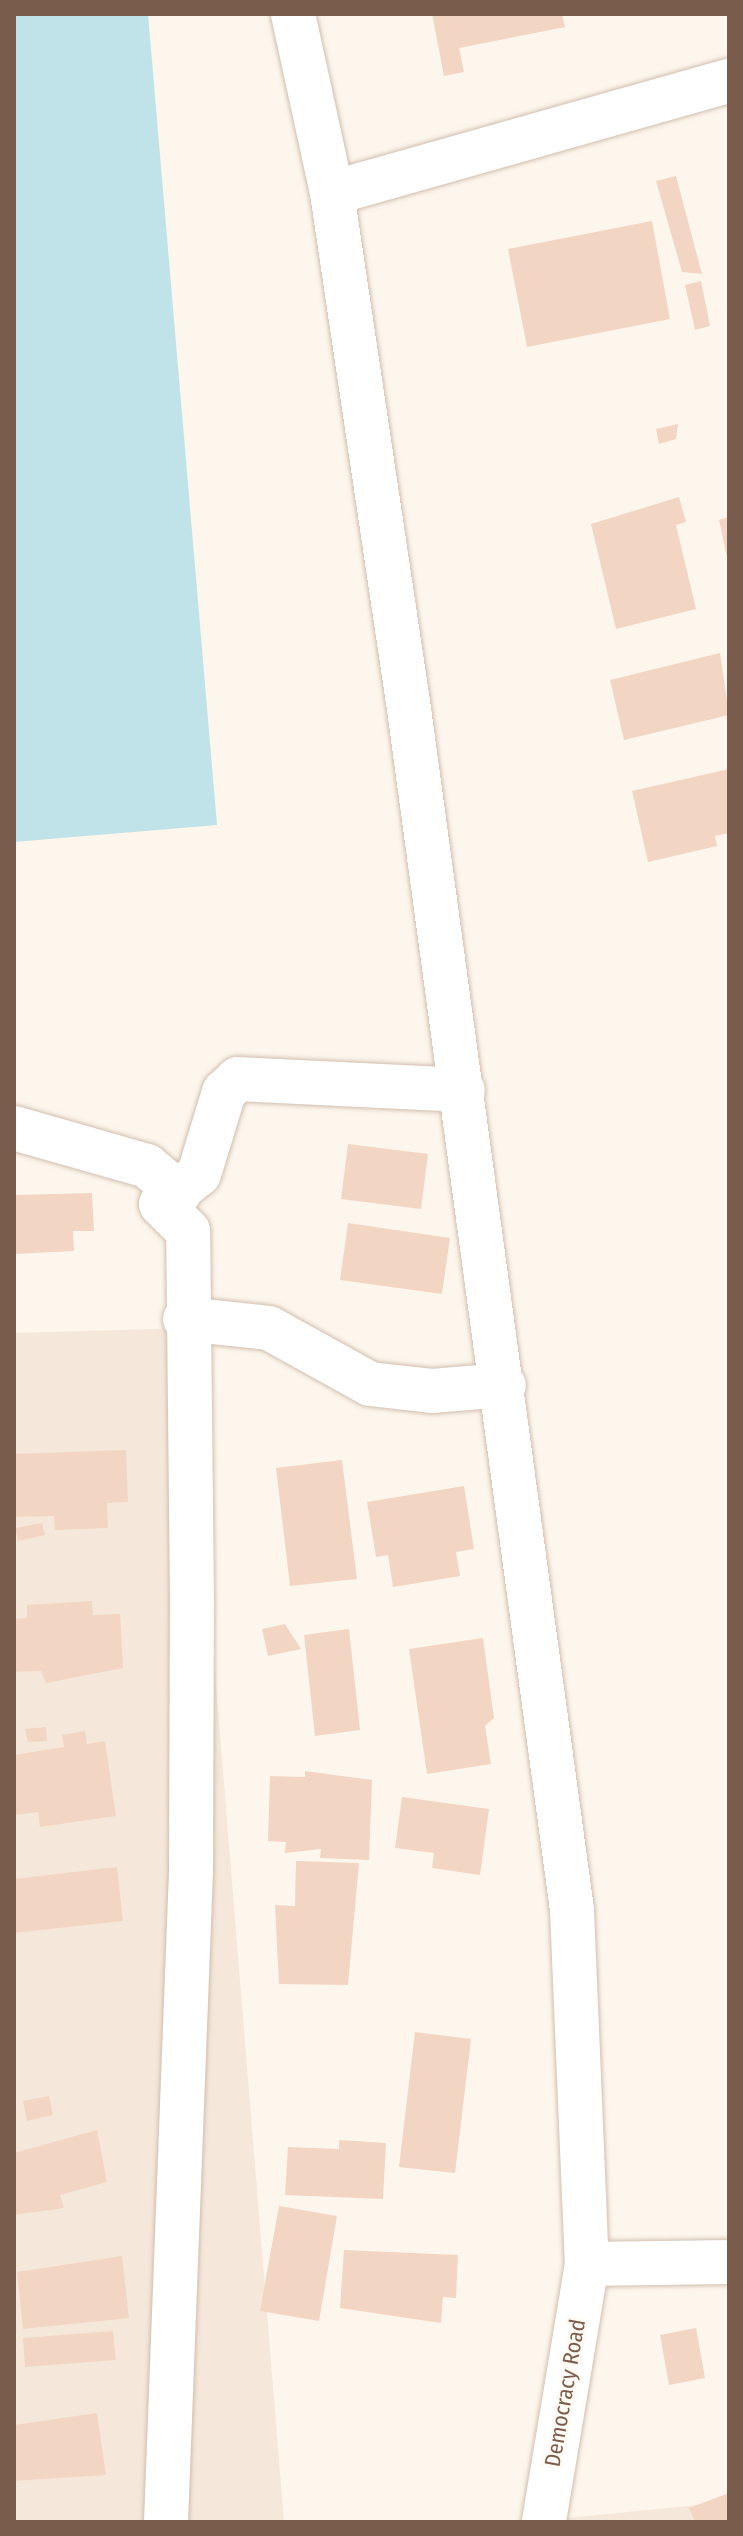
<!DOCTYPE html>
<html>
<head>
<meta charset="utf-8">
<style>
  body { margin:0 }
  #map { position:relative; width:743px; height:2536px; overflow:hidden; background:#fdf6ec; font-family:"Fira Sans Condensed",sans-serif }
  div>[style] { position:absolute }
  .residential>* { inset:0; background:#f5e8da }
  .water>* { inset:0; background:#bfe3e8 }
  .building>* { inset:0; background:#f3d5c3 }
  .roads { filter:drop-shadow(0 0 2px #d1beb0) drop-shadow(0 0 2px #d1beb0) }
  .minor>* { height:44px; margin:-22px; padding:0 22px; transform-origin:22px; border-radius:22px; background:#fff }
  span { translate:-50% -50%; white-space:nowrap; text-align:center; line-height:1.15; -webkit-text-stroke:6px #fffaf3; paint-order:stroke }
  .street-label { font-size:22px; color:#7a5c4d }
  .frame { position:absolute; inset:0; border:16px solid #7a5c4d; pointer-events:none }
</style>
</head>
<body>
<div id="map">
  <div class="residential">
    <div style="clip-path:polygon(187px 1328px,284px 2522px,14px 2522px,14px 1333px)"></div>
    <div style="clip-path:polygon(729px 2502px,729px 2522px,526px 2522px)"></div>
  </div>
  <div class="water">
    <div style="clip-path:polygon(14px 14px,148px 14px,217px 825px,14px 842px)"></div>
  </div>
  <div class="building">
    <div style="clip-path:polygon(432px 14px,562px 14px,565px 27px,459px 48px,464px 72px,444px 76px)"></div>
    <div style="clip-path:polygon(676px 176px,702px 274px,682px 272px,656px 181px)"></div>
    <div style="clip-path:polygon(652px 221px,670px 319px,527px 347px,508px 249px)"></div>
    <div style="clip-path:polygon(701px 281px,710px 326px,695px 330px,685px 285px)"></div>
    <div style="clip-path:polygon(678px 424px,676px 439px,659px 444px,656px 429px)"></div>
    <div style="clip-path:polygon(679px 497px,686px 522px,676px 525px,696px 609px,616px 629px,591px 524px)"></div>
    <div style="clip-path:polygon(729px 517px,729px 562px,728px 562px,719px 520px)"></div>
    <div style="clip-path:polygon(720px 653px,729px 715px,624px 740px,610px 680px)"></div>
    <div style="clip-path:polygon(729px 769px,729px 833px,715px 836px,717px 846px,648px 862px,632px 791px)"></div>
    <div style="clip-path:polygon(348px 1144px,428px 1154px,421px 1209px,341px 1199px)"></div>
    <div style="clip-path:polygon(92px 1193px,94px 1231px,73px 1231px,74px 1251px,14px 1254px,14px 1195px)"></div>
    <div style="clip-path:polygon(348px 1223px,450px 1238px,442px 1294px,340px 1280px)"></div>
    <div style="clip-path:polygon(126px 1450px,128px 1502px,107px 1503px,108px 1528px,55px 1530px,54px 1516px,14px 1517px,14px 1454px)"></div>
    <div style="clip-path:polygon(342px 1460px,357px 1579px,290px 1586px,276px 1468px)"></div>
    <div style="clip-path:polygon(464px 1486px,474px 1549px,456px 1552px,460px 1576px,393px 1587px,388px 1555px,376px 1557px,367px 1502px)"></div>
    <div style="clip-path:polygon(42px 1523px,45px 1535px,18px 1541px,15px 1528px)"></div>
    <div style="clip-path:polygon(92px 1601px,93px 1615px,120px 1614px,123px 1668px,46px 1683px,41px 1671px,14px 1672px,14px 1619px,27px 1618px,27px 1605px)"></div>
    <div style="clip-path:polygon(285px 1624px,301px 1649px,268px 1656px,262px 1629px)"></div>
    <div style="clip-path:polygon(349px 1629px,360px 1730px,315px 1736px,304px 1635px)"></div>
    <div style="clip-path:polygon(483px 1638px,494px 1718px,485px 1726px,491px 1764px,427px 1774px,409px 1649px)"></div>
    <div style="clip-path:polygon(46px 1727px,47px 1741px,28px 1742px,25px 1729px)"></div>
    <div style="clip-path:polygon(85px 1731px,87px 1744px,105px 1741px,116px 1816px,40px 1827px,38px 1812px,14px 1815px,14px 1755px,64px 1747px,62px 1735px)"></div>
    <div style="clip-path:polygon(305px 1771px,372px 1780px,369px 1860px,320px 1858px,321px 1849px,285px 1853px,286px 1842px,268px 1841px,270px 1776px,305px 1777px)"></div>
    <div style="clip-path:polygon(402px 1797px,489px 1809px,480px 1875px,432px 1868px,434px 1853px,395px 1848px)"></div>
    <div style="clip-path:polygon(296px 1861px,359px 1863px,348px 1985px,279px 1984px,275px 1905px,295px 1906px)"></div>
    <div style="clip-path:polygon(117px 1867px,123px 1921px,14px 1933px,14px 1879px)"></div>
    <div style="clip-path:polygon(415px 2032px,471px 2039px,455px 2173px,399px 2167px)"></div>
    <div style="clip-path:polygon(49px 2096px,53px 2115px,27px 2121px,23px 2101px)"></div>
    <div style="clip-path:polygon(97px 2130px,107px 2182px,60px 2195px,64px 2208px,14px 2215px,14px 2153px)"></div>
    <div style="clip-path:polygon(339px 2140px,386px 2143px,383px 2199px,285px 2195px,288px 2147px,339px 2149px)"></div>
    <div style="clip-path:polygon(279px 2206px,337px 2216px,319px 2321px,260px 2311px)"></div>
    <div style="clip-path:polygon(344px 2250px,458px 2255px,456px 2298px,443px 2297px,441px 2323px,340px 2308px)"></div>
    <div style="clip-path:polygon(122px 2256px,129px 2318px,23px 2329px,17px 2272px)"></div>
    <div style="clip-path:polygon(696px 2328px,705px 2378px,669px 2385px,660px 2335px)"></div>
    <div style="clip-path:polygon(113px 2331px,116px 2360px,25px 2367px,23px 2338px)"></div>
    <div style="clip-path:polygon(97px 2413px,106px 2475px,14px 2481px,14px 2425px)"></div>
    <div style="clip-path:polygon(729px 2493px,729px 2522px,695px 2522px,689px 2508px)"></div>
  </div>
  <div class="roads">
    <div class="minor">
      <div style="left:293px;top:14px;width:183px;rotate:77.7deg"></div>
      <div style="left:332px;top:193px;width:522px;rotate:81.51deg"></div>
      <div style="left:409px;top:709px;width:1212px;rotate:82.27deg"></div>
      <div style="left:572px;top:1910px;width:354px;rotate:87.6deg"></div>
      <div style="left:587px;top:2264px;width:262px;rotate:99.5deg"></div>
      <div style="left:332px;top:193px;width:412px;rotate:-15.8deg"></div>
      <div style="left:14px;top:1128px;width:138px;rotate:15.9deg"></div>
      <div style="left:147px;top:1166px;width:42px;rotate:40.2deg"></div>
      <div style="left:185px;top:1319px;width:84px;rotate:6.1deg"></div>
      <div style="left:269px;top:1328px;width:115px;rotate:29deg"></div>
      <div style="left:370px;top:1384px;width:62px;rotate:6.4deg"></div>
      <div style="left:432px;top:1391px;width:72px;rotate:-4.8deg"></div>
      <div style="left:587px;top:2264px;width:142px;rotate:-0.8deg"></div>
      <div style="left:166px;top:2522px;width:652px;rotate:-87.8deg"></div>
      <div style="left:191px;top:1870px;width:270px;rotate:-89.8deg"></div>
      <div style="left:192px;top:1600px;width:369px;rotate:-90.6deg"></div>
      <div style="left:188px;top:1231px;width:38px;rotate:-135deg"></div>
      <div style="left:161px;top:1204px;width:48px;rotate:-38.3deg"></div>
      <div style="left:199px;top:1174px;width:86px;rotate:-73deg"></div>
      <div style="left:224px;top:1092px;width:19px;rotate:-43deg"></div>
      <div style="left:238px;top:1079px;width:225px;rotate:2.8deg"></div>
    </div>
  </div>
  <div class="street-label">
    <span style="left:565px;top:2393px;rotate:-80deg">Democracy Road</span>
  </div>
  <div class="frame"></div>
</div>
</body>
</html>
